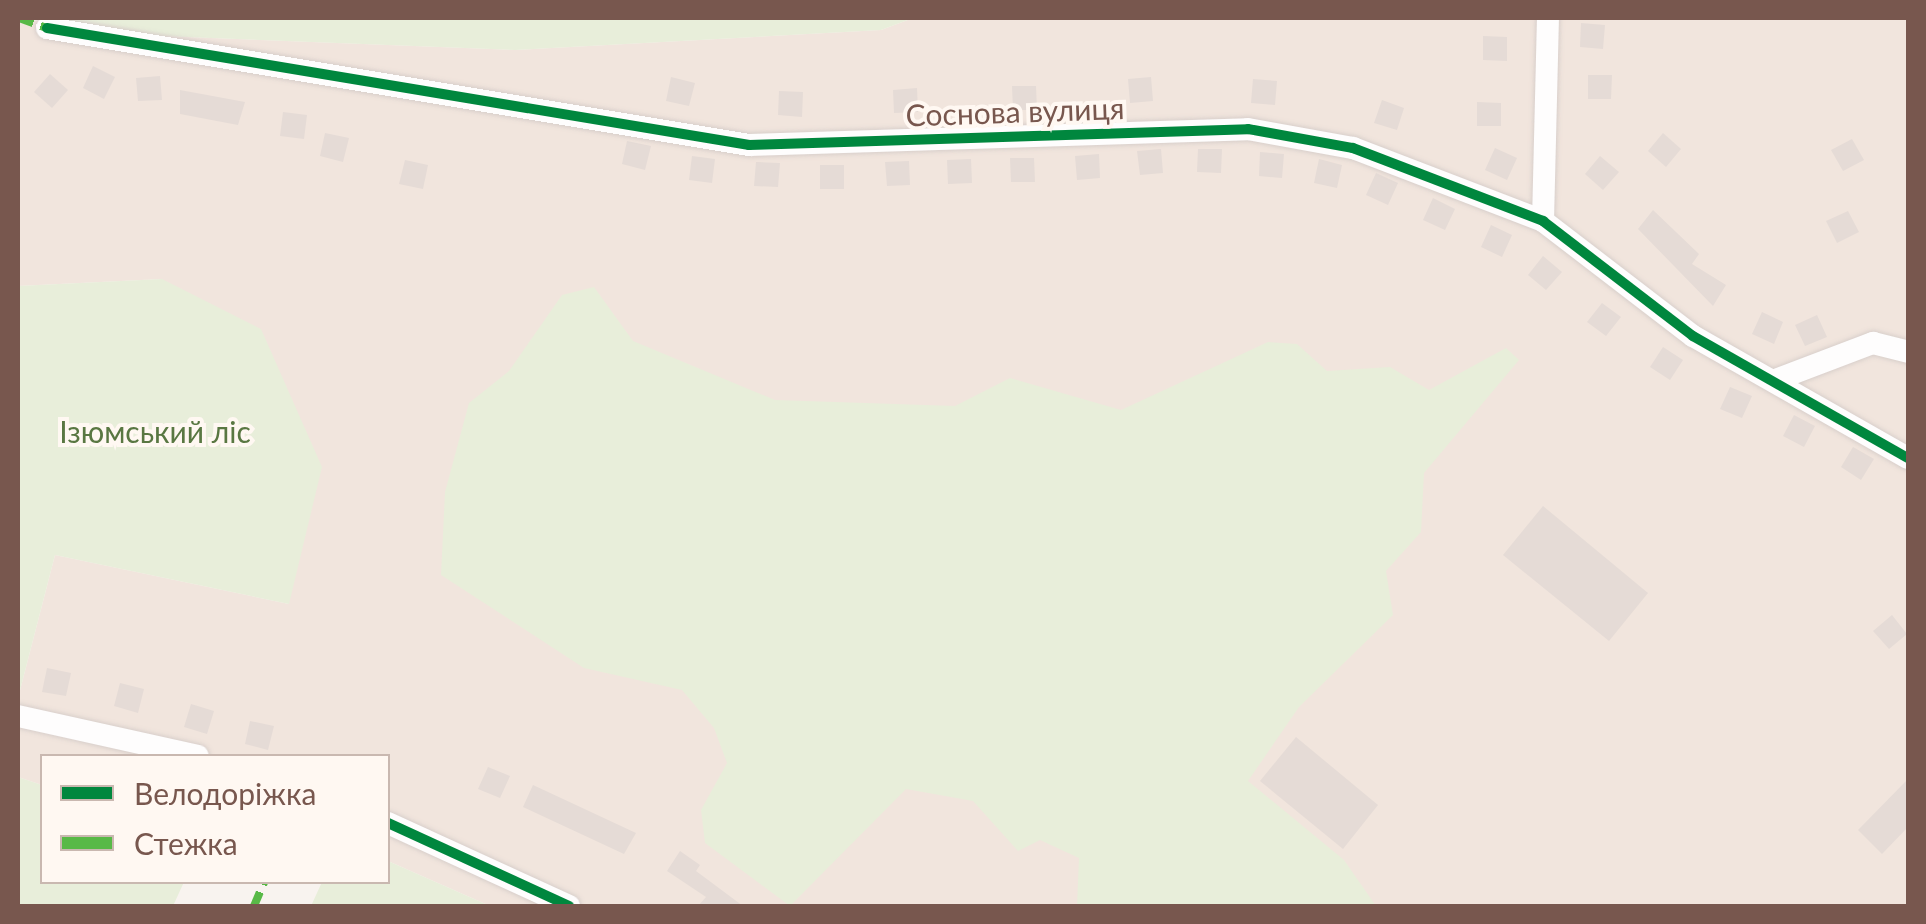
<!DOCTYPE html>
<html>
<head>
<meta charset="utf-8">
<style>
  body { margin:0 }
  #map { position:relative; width:1926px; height:924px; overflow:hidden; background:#f8f3ef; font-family:Lato,sans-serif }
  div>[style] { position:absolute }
  .residential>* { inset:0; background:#f1e5dd }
  .green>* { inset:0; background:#e8eeda }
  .building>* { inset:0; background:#e5dbd6 }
  .roads { filter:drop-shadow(0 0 2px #d8cfcb) drop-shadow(0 0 2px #d8cfcb) }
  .minor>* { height:22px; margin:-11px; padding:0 11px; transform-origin:11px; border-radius:11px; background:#fefdfd }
  .quiet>* { height:8px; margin-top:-4px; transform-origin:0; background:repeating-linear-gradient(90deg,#58b947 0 15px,transparent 0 23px) }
  .cycleway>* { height:10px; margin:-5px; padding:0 5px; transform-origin:5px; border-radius:5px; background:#00873e }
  span { translate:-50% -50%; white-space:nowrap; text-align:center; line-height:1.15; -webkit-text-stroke:8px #fff8f2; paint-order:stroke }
  .street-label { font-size:30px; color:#78574e }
  .park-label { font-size:30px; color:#597742 }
  .frame { position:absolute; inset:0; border:20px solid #78574e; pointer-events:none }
  .legend { position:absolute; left:40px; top:754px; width:350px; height:130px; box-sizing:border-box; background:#fff8f2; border:2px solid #c9b8b0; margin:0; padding:12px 18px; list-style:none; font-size:30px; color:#78574e }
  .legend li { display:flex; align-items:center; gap:20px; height:50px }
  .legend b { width:50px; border:2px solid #c9b8b0 }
</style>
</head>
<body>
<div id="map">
  <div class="residential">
    <div style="clip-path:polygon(18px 18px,109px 34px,515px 50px,881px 30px,913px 18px,1908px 18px,1908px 906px,490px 906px,388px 861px,388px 756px,42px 756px,42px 785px,18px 777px,18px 698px,55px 555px,289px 604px,162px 279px,18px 286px)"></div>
  </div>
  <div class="green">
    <div style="clip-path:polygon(51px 18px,913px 18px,881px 30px,515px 50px,109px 34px)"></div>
    <div style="clip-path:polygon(162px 279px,261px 329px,322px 467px,289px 604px,55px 555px,18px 698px,18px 286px)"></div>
    <div style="clip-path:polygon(594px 287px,633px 341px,775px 400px,955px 406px,1010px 378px,1121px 410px,1268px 342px,1297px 344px,1327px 371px,1390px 367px,1429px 390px,1506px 348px,1519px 360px,1424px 473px,1421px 532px,1386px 571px,1393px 615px,1299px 707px,1248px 781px,1344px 860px,1376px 906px,1077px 906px,1079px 858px,1040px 840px,1018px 851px,973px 801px,906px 789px,790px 906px,705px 843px,701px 810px,727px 763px,714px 728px,682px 690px,584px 668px,441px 575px,445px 492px,469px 403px,509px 371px,562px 295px)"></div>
    <div style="clip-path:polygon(18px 777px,42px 785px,42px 882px,184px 882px,173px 906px,18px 906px)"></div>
    <div style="clip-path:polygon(388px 861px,490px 906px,311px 906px,322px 882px,388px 882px)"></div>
  </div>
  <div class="building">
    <div style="clip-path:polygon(1581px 23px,1605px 25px,1603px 49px,1580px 47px)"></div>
    <div style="clip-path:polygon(1483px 36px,1507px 37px,1507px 61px,1483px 60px)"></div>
    <div style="clip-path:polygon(93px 66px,115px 77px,104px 99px,83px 88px)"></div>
    <div style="clip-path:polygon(50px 74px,68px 90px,52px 108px,34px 92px)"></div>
    <div style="clip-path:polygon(1588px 75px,1612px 75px,1611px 99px,1588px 99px)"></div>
    <div style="clip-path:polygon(160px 76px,162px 100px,138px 101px,136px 78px)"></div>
    <div style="clip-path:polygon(671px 77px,695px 83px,689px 106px,666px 101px)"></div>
    <div style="clip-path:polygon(1151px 77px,1153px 101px,1130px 103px,1128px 79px)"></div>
    <div style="clip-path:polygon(1253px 79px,1277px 81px,1275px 105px,1251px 103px)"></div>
    <div style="clip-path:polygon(1012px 86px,1036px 86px,1037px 110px,1013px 110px)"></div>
    <div style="clip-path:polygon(917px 88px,918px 112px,894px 113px,893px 90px)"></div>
    <div style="clip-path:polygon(180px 90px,245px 102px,238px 125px,180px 114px)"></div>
    <div style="clip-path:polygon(779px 91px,803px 92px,802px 117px,778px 115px)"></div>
    <div style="clip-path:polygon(1382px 100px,1404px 108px,1397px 130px,1374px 123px)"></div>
    <div style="clip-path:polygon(1477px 102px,1501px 103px,1501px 126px,1477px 126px)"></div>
    <div style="clip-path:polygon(283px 112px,307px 115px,304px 139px,280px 136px)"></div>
    <div style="clip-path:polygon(325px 133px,349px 138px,343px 162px,320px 156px)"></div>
    <div style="clip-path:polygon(1663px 133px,1681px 149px,1666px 167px,1648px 151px)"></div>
    <div style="clip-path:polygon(1852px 139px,1864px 160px,1843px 171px,1831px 150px)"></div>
    <div style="clip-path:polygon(627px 141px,651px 146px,645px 170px,622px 164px)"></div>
    <div style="clip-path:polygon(1495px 148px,1517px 158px,1507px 180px,1485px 170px)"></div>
    <div style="clip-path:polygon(1161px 149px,1163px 173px,1140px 175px,1137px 151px)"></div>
    <div style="clip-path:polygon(1198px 149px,1222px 149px,1221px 173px,1197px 172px)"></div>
    <div style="clip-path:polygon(1260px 152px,1284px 154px,1282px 178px,1259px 176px)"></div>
    <div style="clip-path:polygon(1099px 154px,1100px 178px,1077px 180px,1075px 156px)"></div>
    <div style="clip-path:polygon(692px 156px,715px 159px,712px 183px,689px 180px)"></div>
    <div style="clip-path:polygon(1600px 156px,1619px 172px,1603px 190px,1585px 174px)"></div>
    <div style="clip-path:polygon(1010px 158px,1034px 158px,1035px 182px,1011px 182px)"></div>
    <div style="clip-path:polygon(971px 159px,972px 183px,948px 184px,947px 160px)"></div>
    <div style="clip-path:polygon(1319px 159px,1342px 165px,1337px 188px,1314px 183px)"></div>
    <div style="clip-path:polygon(405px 160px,428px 165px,423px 189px,399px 184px)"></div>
    <div style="clip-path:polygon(909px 161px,910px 185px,887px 186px,885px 162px)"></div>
    <div style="clip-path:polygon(756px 162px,780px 163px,778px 187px,754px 186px)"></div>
    <div style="clip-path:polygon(820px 165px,844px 165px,844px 189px,820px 189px)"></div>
    <div style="clip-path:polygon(1376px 173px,1398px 183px,1388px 205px,1366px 195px)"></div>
    <div style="clip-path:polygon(1433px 198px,1455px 209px,1445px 230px,1423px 220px)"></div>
    <div style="clip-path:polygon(1653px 210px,1699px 254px,1692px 264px,1726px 285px,1713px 306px,1638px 229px)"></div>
    <div style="clip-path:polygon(1848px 211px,1859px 232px,1837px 243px,1826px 221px)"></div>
    <div style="clip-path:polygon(1491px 225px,1512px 235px,1502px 257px,1481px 247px)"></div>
    <div style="clip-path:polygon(1543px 256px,1562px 272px,1546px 290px,1528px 275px)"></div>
    <div style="clip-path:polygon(1602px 303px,1621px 317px,1606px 336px,1587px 322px)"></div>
    <div style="clip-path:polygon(1762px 312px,1783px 322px,1774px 344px,1752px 334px)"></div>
    <div style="clip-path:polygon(1817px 315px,1827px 337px,1805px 346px,1795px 325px)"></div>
    <div style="clip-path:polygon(1663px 347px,1683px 360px,1670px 380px,1650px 367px)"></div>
    <div style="clip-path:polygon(1730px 387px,1752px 396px,1742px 418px,1720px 409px)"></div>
    <div style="clip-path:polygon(1794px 415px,1815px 426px,1804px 447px,1783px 436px)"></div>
    <div style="clip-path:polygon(1853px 447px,1874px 459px,1861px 480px,1841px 467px)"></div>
    <div style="clip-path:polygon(1543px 506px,1648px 593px,1609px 641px,1503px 555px)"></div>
    <div style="clip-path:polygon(1892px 615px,1907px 634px,1889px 649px,1873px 631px)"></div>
    <div style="clip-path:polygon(47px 668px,71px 673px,66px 696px,42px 692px)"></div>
    <div style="clip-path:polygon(120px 683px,144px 689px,138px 713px,114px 706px)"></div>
    <div style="clip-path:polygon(191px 704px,214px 711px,207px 734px,184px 727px)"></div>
    <div style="clip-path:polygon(250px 721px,274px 726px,268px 750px,245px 744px)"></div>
    <div style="clip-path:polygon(1296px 737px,1378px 805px,1343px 849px,1260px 781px)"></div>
    <div style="clip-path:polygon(488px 767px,510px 776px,500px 798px,478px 789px)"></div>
    <div style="clip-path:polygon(1908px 779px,1908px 827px,1882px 854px,1858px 830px)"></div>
    <div style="clip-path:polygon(533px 785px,636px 833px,624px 854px,523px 807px)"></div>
    <div style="clip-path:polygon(680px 851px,700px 865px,696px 871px,743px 906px,698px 906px,706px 897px,667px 871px)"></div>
  </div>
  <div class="roads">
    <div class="minor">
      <div style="left:47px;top:28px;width:712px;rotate:9.46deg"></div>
      <div style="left:749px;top:145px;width:499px;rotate:-1.8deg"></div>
      <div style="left:1248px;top:129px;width:107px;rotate:10.3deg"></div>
      <div style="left:1353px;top:148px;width:204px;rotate:21deg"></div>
      <div style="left:1543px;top:221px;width:189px;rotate:37.5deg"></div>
      <div style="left:1693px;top:336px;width:247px;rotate:29.6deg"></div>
      <div style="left:1543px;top:221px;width:203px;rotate:-88.6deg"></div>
      <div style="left:1778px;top:379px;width:102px;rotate:-20.8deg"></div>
      <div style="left:1873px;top:343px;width:36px;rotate:14deg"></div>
      <div style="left:18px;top:716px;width:184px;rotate:12.5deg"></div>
      <div style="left:388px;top:823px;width:199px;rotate:24.6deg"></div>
    </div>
  </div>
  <div class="quiet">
    <div style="left:19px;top:18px;width:30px;rotate:20deg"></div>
    <div style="left:254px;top:906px;width:26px;rotate:-67deg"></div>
  </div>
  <div class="cycleway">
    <div style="left:47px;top:28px;width:712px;rotate:9.46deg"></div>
    <div style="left:749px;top:145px;width:499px;rotate:-1.8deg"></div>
    <div style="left:1248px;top:129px;width:107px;rotate:10.3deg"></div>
    <div style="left:1353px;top:148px;width:204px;rotate:21deg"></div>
    <div style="left:1543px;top:221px;width:189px;rotate:37.5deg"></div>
    <div style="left:1693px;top:336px;width:247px;rotate:29.6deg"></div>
    <div style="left:388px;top:823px;width:199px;rotate:24.6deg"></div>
  </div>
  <div class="street-label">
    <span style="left:1015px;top:111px;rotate:-2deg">Соснова вулиця</span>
  </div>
  <div class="park-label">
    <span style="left:155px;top:431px">Ізюмський ліс</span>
  </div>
  <div class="frame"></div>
  <ul class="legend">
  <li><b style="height:12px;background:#00873e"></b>Велодоріжка</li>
  <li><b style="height:12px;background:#58b947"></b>Стежка</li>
  </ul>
</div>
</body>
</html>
